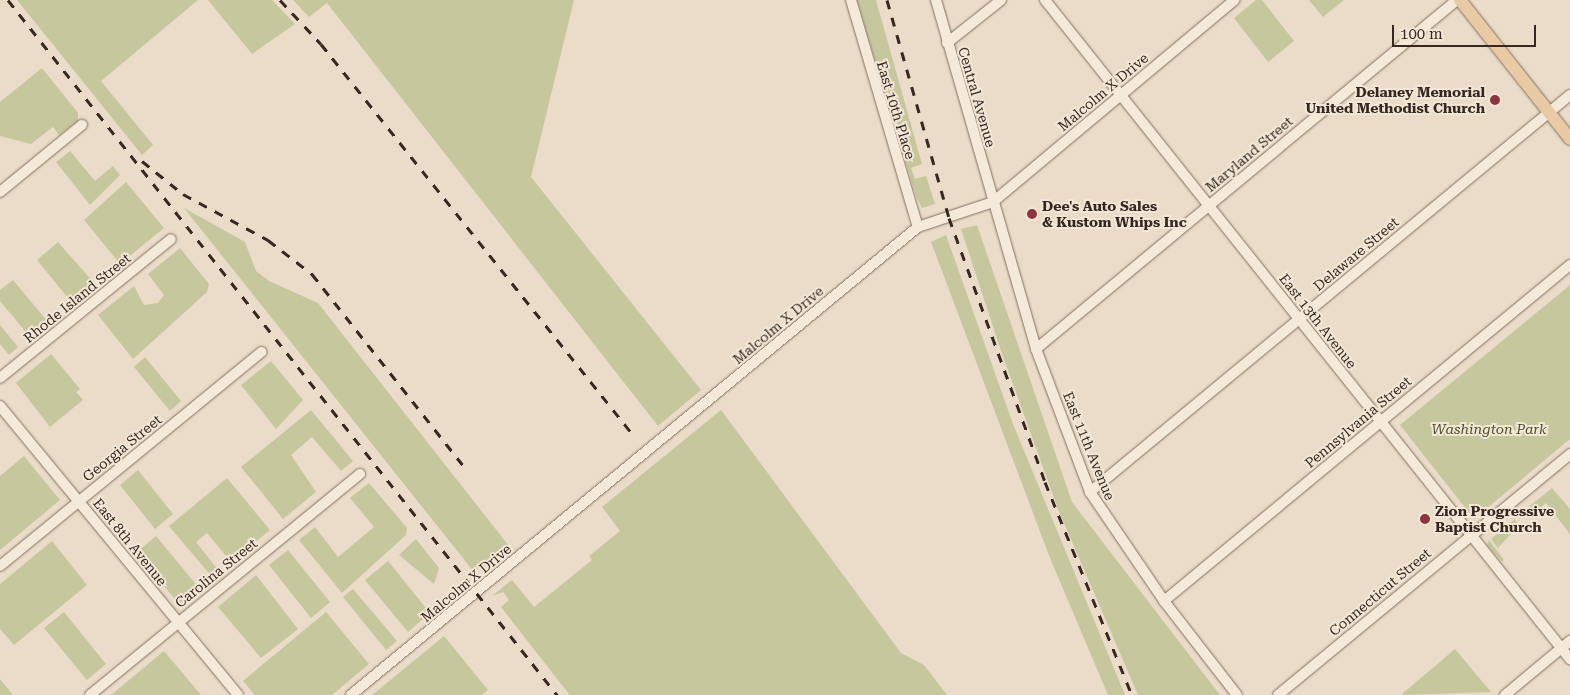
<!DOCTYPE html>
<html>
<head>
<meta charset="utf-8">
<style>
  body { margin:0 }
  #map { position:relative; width:1570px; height:695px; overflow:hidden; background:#eadcc8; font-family:"Roboto Serif",serif }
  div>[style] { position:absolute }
  .green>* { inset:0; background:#c7c79d }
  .roads { filter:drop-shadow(0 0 1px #846e5f) drop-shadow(0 0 1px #846e5f) }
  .minor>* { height:10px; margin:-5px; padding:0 5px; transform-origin:5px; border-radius:5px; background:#f5eada }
  .major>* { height:12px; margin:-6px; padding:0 6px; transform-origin:6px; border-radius:6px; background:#e8cba4 }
  .rail>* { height:3px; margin-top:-1.5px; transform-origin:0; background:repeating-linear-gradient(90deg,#362821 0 9px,transparent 0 18px) }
  .dots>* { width:14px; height:14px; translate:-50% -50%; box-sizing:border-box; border:2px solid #f2e7d6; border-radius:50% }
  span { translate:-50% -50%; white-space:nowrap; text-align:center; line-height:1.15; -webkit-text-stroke:4px #f2e7d6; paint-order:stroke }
  .street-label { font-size:14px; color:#362821 }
  .poi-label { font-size:14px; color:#362821; font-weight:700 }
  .right { translate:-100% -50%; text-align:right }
  .left { translate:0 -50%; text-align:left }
  .park-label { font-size:14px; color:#4a502a; font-style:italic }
  .scale { position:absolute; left:1392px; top:25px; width:144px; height:22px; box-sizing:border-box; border:2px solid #362821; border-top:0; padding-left:6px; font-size:15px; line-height:18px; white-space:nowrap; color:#362821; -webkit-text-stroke:4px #f2e7d6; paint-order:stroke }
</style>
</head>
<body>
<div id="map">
  <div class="green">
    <div style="clip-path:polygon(17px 0,198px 0,101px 81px,153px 145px,142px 155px)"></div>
    <div style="clip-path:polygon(208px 0,272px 0,295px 24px,252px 54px)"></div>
    <div style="clip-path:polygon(293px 0,574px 0,531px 177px,701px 390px,658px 426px,327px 3px,309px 17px)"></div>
    <div style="clip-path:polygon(857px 0,876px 0,922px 164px,911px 168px,915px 179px,926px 176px,935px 204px,922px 208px,916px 196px)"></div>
    <div style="clip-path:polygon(1256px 0,1262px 0,1294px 41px,1268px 62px,1234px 18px)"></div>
    <div style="clip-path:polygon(1309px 0,1344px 0,1323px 17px)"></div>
    <div style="clip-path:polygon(42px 68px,78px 113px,78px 121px,59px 135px,53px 127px,31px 144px,0 136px,0 102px)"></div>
    <div style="clip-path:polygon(70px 151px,95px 181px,113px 166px,120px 175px,90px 205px,56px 162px)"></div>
    <div style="clip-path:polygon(126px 182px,164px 228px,120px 264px,84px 220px)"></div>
    <div style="clip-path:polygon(184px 208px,245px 242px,256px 271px,269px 281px,318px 303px,509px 546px,474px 572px)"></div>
    <div style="clip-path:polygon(977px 225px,1072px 502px,1220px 695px,1138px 695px,1058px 509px,1001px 351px,961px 229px)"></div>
    <div style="clip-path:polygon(946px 235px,1013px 424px,1125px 695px,1108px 695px,1050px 558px,931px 242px)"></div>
    <div style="clip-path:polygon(58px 242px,95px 284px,72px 303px,37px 260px)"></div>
    <div style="clip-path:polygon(180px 248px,209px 284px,207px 292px,133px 359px,98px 315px,134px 286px,144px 305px,158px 303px,164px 295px,148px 274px)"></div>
    <div style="clip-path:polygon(13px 280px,48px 322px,30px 337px,0 301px,0 290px)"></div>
    <div style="clip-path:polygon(1570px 285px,1570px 439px,1474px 519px,1400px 425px)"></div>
    <div style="clip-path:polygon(0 325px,18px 347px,9px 355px,0 344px)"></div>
    <div style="clip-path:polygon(51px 354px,80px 389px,76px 392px,83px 400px,50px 427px,16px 383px)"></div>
    <div style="clip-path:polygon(145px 357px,181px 401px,170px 411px,134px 367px)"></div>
    <div style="clip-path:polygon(271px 361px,303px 400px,276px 429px,241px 385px)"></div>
    <div style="clip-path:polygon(311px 410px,353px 461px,341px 471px,312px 437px,291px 455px,316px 492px,283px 519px,241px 467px)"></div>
    <div style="clip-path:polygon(721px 410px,901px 653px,924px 665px,947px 695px,570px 695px,561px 684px,501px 607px,509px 600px,503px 592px,492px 596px,512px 580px,534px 607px,592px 560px,589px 556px,620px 531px,602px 507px)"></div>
    <div style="clip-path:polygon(24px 456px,60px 500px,0 550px,0 476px)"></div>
    <div style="clip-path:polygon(138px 470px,173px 514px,155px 529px,120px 485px)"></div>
    <div style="clip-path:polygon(227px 478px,270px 530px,231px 562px,207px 533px,196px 542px,219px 571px,212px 577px,169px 526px)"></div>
    <div style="clip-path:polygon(369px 483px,407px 528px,406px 535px,342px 593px,299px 540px,315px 527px,338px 557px,374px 527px,350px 498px)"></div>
    <div style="clip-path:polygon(1552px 488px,1570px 509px,1570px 534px,1546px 503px,1527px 518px,1520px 514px)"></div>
    <div style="clip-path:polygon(1515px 519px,1518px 526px,1498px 548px,1491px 539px)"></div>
    <div style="clip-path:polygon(156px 536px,199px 588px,179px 604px,136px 553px)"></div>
    <div style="clip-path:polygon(416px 539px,439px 568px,434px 584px,399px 555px)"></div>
    <div style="clip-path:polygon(1489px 540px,1504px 560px,1502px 562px,1487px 545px)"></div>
    <div style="clip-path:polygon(52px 541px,87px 585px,14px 645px,0 629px,0 584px)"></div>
    <div style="clip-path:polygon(288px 550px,330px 602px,311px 618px,269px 565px)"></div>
    <div style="clip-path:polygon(388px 561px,430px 613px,408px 632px,365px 580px)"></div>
    <div style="clip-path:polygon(256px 575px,298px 629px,261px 658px,218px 607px)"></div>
    <div style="clip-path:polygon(353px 589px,397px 641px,386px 650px,343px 597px)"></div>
    <div style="clip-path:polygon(64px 612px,106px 664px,87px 680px,44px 628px)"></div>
    <div style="clip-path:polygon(326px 612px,369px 664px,332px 695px,255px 695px,243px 681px)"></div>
    <div style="clip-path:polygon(444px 636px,488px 690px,482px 695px,372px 695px)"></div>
    <div style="clip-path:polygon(1455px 649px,1491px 692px,1403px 695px,1402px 694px)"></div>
    <div style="clip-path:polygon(164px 651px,201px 695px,111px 695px)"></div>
    <div style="clip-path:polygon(0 679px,13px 695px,0 695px)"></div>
  </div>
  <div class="roads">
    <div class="minor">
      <div style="left:851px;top:0;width:237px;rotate:73.6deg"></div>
      <div style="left:936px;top:0;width:363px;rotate:74deg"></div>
      <div style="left:1036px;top:349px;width:153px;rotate:69.3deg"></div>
      <div style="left:1090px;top:492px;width:132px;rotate:55.8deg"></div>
      <div style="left:1164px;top:601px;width:119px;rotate:52.2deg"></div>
      <div style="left:1045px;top:0;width:843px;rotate:51.46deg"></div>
      <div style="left:947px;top:43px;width:69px;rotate:-38.5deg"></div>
      <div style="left:0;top:192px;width:106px;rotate:-39.3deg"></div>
      <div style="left:1036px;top:349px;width:547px;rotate:-39.66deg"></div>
      <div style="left:0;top:378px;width:220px;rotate:-39.1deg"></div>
      <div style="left:0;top:406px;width:374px;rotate:50.5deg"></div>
      <div style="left:1090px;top:492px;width:623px;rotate:-39.59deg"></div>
      <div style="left:0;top:566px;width:338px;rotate:-39.3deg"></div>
      <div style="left:1164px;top:601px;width:527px;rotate:-39.61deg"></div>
      <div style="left:90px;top:695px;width:349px;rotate:-39.3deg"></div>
      <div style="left:351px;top:695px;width:735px;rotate:-39.54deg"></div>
      <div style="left:918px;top:227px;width:79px;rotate:-18.4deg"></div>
      <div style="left:993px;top:202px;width:315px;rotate:-39.9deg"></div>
      <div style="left:1278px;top:695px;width:379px;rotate:-39.5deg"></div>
      <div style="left:1505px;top:695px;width:85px;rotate:-39.7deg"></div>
    </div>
    <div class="major">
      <div style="left:1460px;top:0;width:177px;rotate:51.6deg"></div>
    </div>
  </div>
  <div class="rail">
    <div style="left:8px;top:0;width:886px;rotate:51.69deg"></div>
    <div style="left:280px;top:0;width:60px;rotate:47deg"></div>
    <div style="left:321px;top:44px;width:497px;rotate:51.4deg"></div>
    <div style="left:887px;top:0;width:227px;rotate:74.1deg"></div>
    <div style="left:949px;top:218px;width:281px;rotate:70deg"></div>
    <div style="left:1045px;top:482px;width:230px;rotate:67.8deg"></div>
    <div style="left:142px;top:161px;width:53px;rotate:38.8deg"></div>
    <div style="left:183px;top:194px;width:97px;rotate:28.4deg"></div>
    <div style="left:268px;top:240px;width:56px;rotate:37.7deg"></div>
    <div style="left:312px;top:274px;width:243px;rotate:51.7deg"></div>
  </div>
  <div class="dots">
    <div style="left:1495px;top:100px;background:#8c3540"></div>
    <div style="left:1032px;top:214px;background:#8c3540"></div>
    <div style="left:1425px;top:519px;background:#8c3540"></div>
  </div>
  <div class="street-label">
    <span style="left:1103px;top:92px;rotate:-40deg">Malcolm X Drive</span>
    <span style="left:977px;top:97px;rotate:74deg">Central Avenue</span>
    <span style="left:896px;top:110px;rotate:73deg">East 10th Place</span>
    <span style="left:1249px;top:154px;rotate:-40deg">Maryland Street</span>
    <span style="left:1356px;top:254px;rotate:-40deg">Delaware Street</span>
    <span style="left:77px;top:298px;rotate:-39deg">Rhode Island Street</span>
    <span style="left:1318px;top:321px;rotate:52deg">East 13th Avenue</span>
    <span style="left:778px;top:325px;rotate:-40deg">Malcolm X Drive</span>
    <span style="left:1358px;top:422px;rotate:-40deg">Pennsylvania Street</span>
    <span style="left:1089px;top:446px;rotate:68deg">East 11th Avenue</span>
    <span style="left:122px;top:448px;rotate:-39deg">Georgia Street</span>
    <span style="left:130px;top:542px;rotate:51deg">East 8th Avenue</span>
    <span style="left:216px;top:573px;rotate:-39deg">Carolina Street</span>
    <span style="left:466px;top:583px;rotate:-40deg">Malcolm X Drive</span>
    <span style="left:1380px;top:592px;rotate:-40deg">Connecticut Street</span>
  </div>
  <div class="poi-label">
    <span class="right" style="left:1485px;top:100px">Delaney Memorial<br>United Methodist Church</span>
    <span class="left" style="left:1042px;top:214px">Dee's Auto Sales<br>&amp; Kustom Whips Inc</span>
    <span class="left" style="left:1435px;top:519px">Zion Progressive<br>Baptist Church</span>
  </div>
  <div class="park-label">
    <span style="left:1489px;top:429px">Washington Park</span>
  </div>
  <div class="scale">100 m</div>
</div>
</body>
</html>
